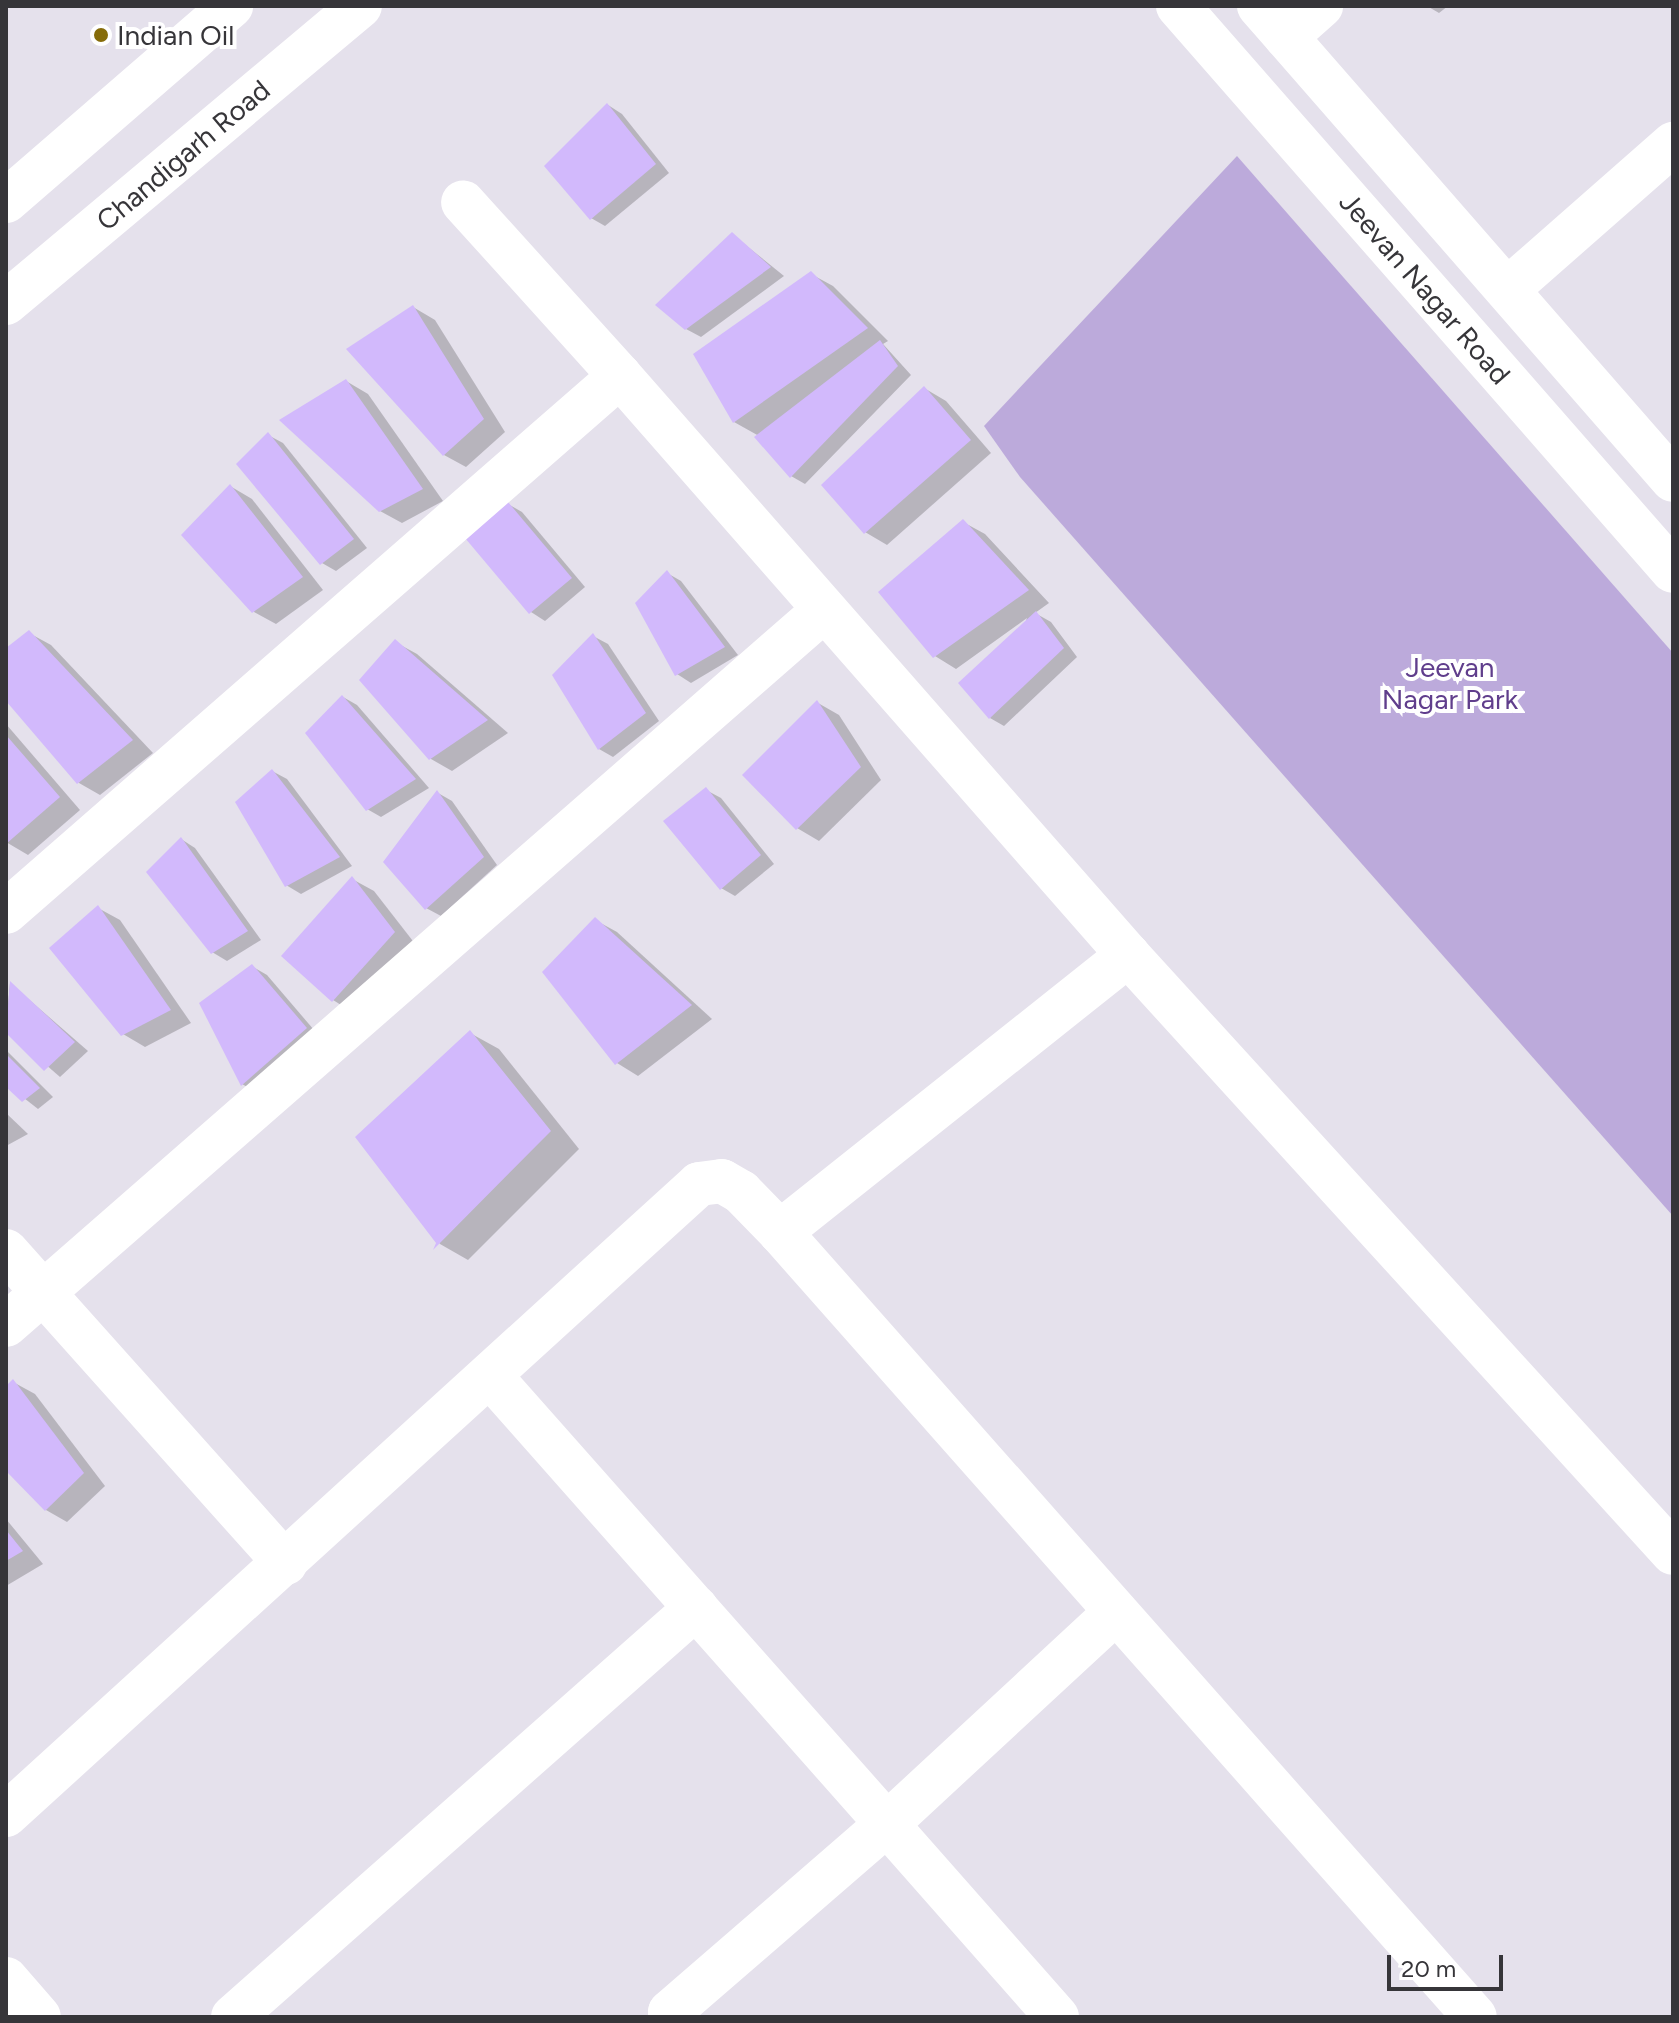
<!DOCTYPE html>
<html>
<head>
<meta charset="utf-8">
<style>
  body { margin:0 }
  #map { position:relative; width:1679px; height:2023px; overflow:hidden; background:#e5e1ec; font-family:Figtree,sans-serif }
  div>[style] { position:absolute }
  .green>* { inset:0; background:#bcaadb }
  .shadow>* { inset:0; background:#0003 }
  .building>* { inset:0; background:#d2b9fc }
  .minor>* { height:44px; margin:-22px; padding:0 22px; transform-origin:22px; border-radius:22px; background:#fff }
  .major>* { height:44px; margin:-22px; padding:0 22px; transform-origin:22px; border-radius:22px; background:#fff }
  .dots>* { width:22px; height:22px; translate:-50% -50%; box-sizing:border-box; border:4px solid #fff; border-radius:50% }
  span { translate:-50% -50%; white-space:nowrap; text-align:center; line-height:1.15; -webkit-text-stroke:8px #fff; paint-order:stroke }
  .poi-label { font-size:28px; color:#363539 }
  .left { translate:0 -50%; text-align:left }
  .street-label { font-size:28px; color:#363539 }
  .park-label { font-size:28px; color:#603e8c }
  .frame { position:absolute; inset:0; border:8px solid #363539; pointer-events:none }
  .scale { position:absolute; left:1387px; top:1955px; width:116px; height:36px; box-sizing:border-box; border:4px solid #363539; border-top:0; padding-left:10px; font-size:24px; line-height:28px; white-space:nowrap; color:#363539; -webkit-text-stroke:6px #fff; paint-order:stroke }
</style>
</head>
<body>
<div id="map">
  <div class="green">
    <div style="clip-path:polygon(1237px 156px,1673px 653px,1673px 1216px,1020px 477px,984px 426px)"></div>
  </div>
  <div class="shadow">
    <div style="clip-path:polygon(1427px 6px,1448px 6px,1439px 13px)"></div>
    <div style="clip-path:polygon(608px 105px,622px 114px,669px 173px,605px 226px,591px 218px)"></div>
    <div style="clip-path:polygon(732px 234px,784px 276px,701px 337px,686px 329px)"></div>
    <div style="clip-path:polygon(811px 274px,833px 286px,888px 341px,883px 344px,911px 375px,805px 484px,791px 476px,759px 436px,734px 422px)"></div>
    <div style="clip-path:polygon(413px 307px,435px 320px,505px 432px,466px 467px,444px 455px)"></div>
    <div style="clip-path:polygon(346px 381px,368px 394px,443px 501px,402px 523px,380px 511px)"></div>
    <div style="clip-path:polygon(924px 388px,946px 401px,991px 453px,887px 545px,865px 532px)"></div>
    <div style="clip-path:polygon(268px 435px,283px 443px,367px 548px,336px 571px,322px 563px)"></div>
    <div style="clip-path:polygon(230px 486px,252px 499px,323px 590px,276px 624px,254px 612px)"></div>
    <div style="clip-path:polygon(508px 504px,522px 512px,585px 587px,545px 621px,531px 612px)"></div>
    <div style="clip-path:polygon(963px 522px,985px 534px,1049px 603px,1035px 613px,1051px 622px,1077px 657px,1004px 726px,990px 718px,1027px 618px,956px 669px,935px 656px)"></div>
    <div style="clip-path:polygon(667px 573px,681px 581px,738px 655px,691px 683px,677px 674px)"></div>
    <div style="clip-path:polygon(29px 633px,51px 645px,153px 753px,100px 795px,79px 783px,6px 698px,6px 651px)"></div>
    <div style="clip-path:polygon(593px 636px,608px 644px,659px 721px,613px 757px,599px 749px)"></div>
    <div style="clip-path:polygon(395px 642px,417px 654px,508px 733px,452px 771px,431px 759px)"></div>
    <div style="clip-path:polygon(343px 697px,357px 705px,429px 788px,381px 817px,367px 809px)"></div>
    <div style="clip-path:polygon(818px 703px,839px 715px,881px 780px,819px 841px,797px 828px)"></div>
    <div style="clip-path:polygon(6px 724px,80px 810px,28px 855px,6px 842px)"></div>
    <div style="clip-path:polygon(272px 771px,287px 779px,352px 866px,301px 894px,286px 885px)"></div>
    <div style="clip-path:polygon(706px 790px,721px 798px,774px 864px,735px 896px,721px 888px)"></div>
    <div style="clip-path:polygon(438px 793px,452px 801px,497px 865px,441px 916px,426px 908px)"></div>
    <div style="clip-path:polygon(181px 839px,195px 848px,261px 940px,227px 961px,212px 952px)"></div>
    <div style="clip-path:polygon(352px 879px,374px 891px,416px 945px,354px 1013px,333px 1000px)"></div>
    <div style="clip-path:polygon(98px 908px,120px 920px,191px 1023px,145px 1047px,123px 1034px)"></div>
    <div style="clip-path:polygon(595px 920px,617px 932px,712px 1019px,638px 1076px,617px 1063px)"></div>
    <div style="clip-path:polygon(253px 967px,267px 975px,320px 1037px,256px 1092px,242px 1084px)"></div>
    <div style="clip-path:polygon(10px 983px,88px 1051px,60px 1077px,6px 1030px)"></div>
    <div style="clip-path:polygon(470px 1033px,499px 1049px,579px 1149px,468px 1260px,440px 1244px,357px 1137px)"></div>
    <div style="clip-path:polygon(6px 1050px,53px 1097px,38px 1109px,6px 1084px)"></div>
    <div style="clip-path:polygon(6px 1113px,28px 1134px,6px 1146px)"></div>
    <div style="clip-path:polygon(13px 1382px,35px 1394px,105px 1486px,67px 1522px,46px 1510px,6px 1468px,6px 1389px)"></div>
    <div style="clip-path:polygon(6px 1519px,43px 1564px,6px 1586px)"></div>
  </div>
  <div class="building">
    <div style="clip-path:polygon(607px 103px,656px 164px,590px 220px,544px 166px)"></div>
    <div style="clip-path:polygon(732px 232px,771px 267px,685px 330px,655px 305px)"></div>
    <div style="clip-path:polygon(811px 271px,868px 328px,733px 423px,693px 354px)"></div>
    <div style="clip-path:polygon(413px 305px,484px 419px,443px 456px,346px 349px)"></div>
    <div style="clip-path:polygon(880px 340px,898px 366px,790px 478px,754px 437px)"></div>
    <div style="clip-path:polygon(346px 379px,423px 489px,379px 512px,279px 420px)"></div>
    <div style="clip-path:polygon(924px 386px,971px 440px,864px 534px,821px 485px)"></div>
    <div style="clip-path:polygon(268px 432px,354px 539px,320px 565px,236px 464px)"></div>
    <div style="clip-path:polygon(230px 484px,303px 577px,252px 613px,181px 535px)"></div>
    <div style="clip-path:polygon(508px 502px,572px 578px,529px 614px,465px 538px)"></div>
    <div style="clip-path:polygon(963px 519px,1029px 590px,933px 658px,878px 592px)"></div>
    <div style="clip-path:polygon(667px 570px,725px 647px,675px 676px,635px 603px)"></div>
    <div style="clip-path:polygon(1036px 611px,1064px 648px,989px 719px,958px 683px)"></div>
    <div style="clip-path:polygon(29px 630px,133px 740px,77px 784px,6px 701px,6px 648px)"></div>
    <div style="clip-path:polygon(593px 633px,646px 713px,598px 750px,552px 675px)"></div>
    <div style="clip-path:polygon(395px 639px,488px 720px,429px 760px,359px 680px)"></div>
    <div style="clip-path:polygon(342px 695px,416px 779px,366px 811px,305px 733px)"></div>
    <div style="clip-path:polygon(817px 700px,861px 767px,796px 830px,742px 775px)"></div>
    <div style="clip-path:polygon(6px 735px,60px 797px,6px 844px)"></div>
    <div style="clip-path:polygon(272px 769px,340px 857px,285px 887px,235px 802px)"></div>
    <div style="clip-path:polygon(706px 787px,761px 855px,720px 890px,663px 821px)"></div>
    <div style="clip-path:polygon(437px 790px,484px 857px,425px 910px,383px 862px)"></div>
    <div style="clip-path:polygon(181px 837px,248px 931px,211px 954px,146px 872px)"></div>
    <div style="clip-path:polygon(352px 876px,395px 932px,332px 1002px,281px 956px)"></div>
    <div style="clip-path:polygon(98px 905px,171px 1010px,121px 1036px,49px 948px)"></div>
    <div style="clip-path:polygon(595px 917px,692px 1005px,615px 1065px,542px 972px)"></div>
    <div style="clip-path:polygon(252px 964px,307px 1028px,241px 1086px,199px 1003px)"></div>
    <div style="clip-path:polygon(10px 981px,75px 1042px,44px 1071px,6px 1033px)"></div>
    <div style="clip-path:polygon(470px 1030px,551px 1131px,433px 1250px,436px 1243px,355px 1137px)"></div>
    <div style="clip-path:polygon(6px 1054px,40px 1088px,22px 1102px,6px 1087px)"></div>
    <div style="clip-path:polygon(13px 1379px,84px 1473px,45px 1511px,6px 1471px,6px 1386px)"></div>
    <div style="clip-path:polygon(6px 1530px,23px 1551px,6px 1561px)"></div>
  </div>
  <div class="minor">
    <div style="left:1178px;top:6px;width:751px;rotate:48.78deg"></div>
    <div style="left:1259px;top:6px;width:629px;rotate:48.87deg"></div>
    <div style="left:1286px;top:37px;width:47px;rotate:-41.5deg"></div>
    <div style="left:1508px;top:289px;width:220px;rotate:-41.3deg"></div>
    <div style="left:620px;top:376px;width:770px;rotate:48.74deg"></div>
    <div style="left:6px;top:912px;width:815px;rotate:-41.12deg"></div>
    <div style="left:620px;top:376px;width:234px;rotate:-132.1deg"></div>
    <div style="left:780px;top:1232px;width:445px;rotate:-38.5deg"></div>
    <div style="left:1128px;top:955px;width:809px;rotate:47.65deg"></div>
    <div style="left:6px;top:1251px;width:419px;rotate:48.2deg"></div>
    <div style="left:6px;top:1325px;width:1085px;rotate:-41.15deg"></div>
    <div style="left:491px;top:1377px;width:597px;rotate:48.46deg"></div>
    <div style="left:887px;top:1824px;width:287px;rotate:139.1deg"></div>
    <div style="left:670px;top:2012px;width:6px;rotate:51deg"></div>
    <div style="left:6px;top:1815px;width:937px;rotate:-42.32deg"></div>
    <div style="left:699px;top:1184px;width:23px;rotate:-7deg"></div>
    <div style="left:722px;top:1181px;width:22px;rotate:30deg"></div>
    <div style="left:741px;top:1192px;width:56px;rotate:45.7deg"></div>
    <div style="left:780px;top:1232px;width:1048px;rotate:48.48deg"></div>
    <div style="left:6px;top:1979px;width:50px;rotate:49deg"></div>
    <div style="left:233px;top:2017px;width:618px;rotate:-41.46deg"></div>
    <div style="left:1057px;top:2017px;width:257px;rotate:-131.4deg"></div>
    <div style="left:887px;top:1824px;width:312px;rotate:-42.8deg"></div>
  </div>
  <div class="major">
    <div style="left:6px;top:201px;width:298px;rotate:-40.9deg"></div>
    <div style="left:6px;top:303px;width:462px;rotate:-40deg"></div>
  </div>
  <div class="dots">
    <div style="left:101px;top:35px;background:#866c09"></div>
  </div>
  <div class="poi-label">
    <span class="left" style="left:117px;top:35px">Indian Oil</span>
  </div>
  <div class="street-label">
    <span style="left:183px;top:155px;rotate:-40deg">Chandigarh Road</span>
    <span style="left:1425px;top:288px;rotate:49deg">Jeevan Nagar Road</span>
  </div>
  <div class="park-label">
    <span style="left:1450px;top:683px">Jeevan<br>Nagar Park</span>
  </div>
  <div class="frame"></div>
  <div class="scale">20 m</div>
</div>
</body>
</html>
